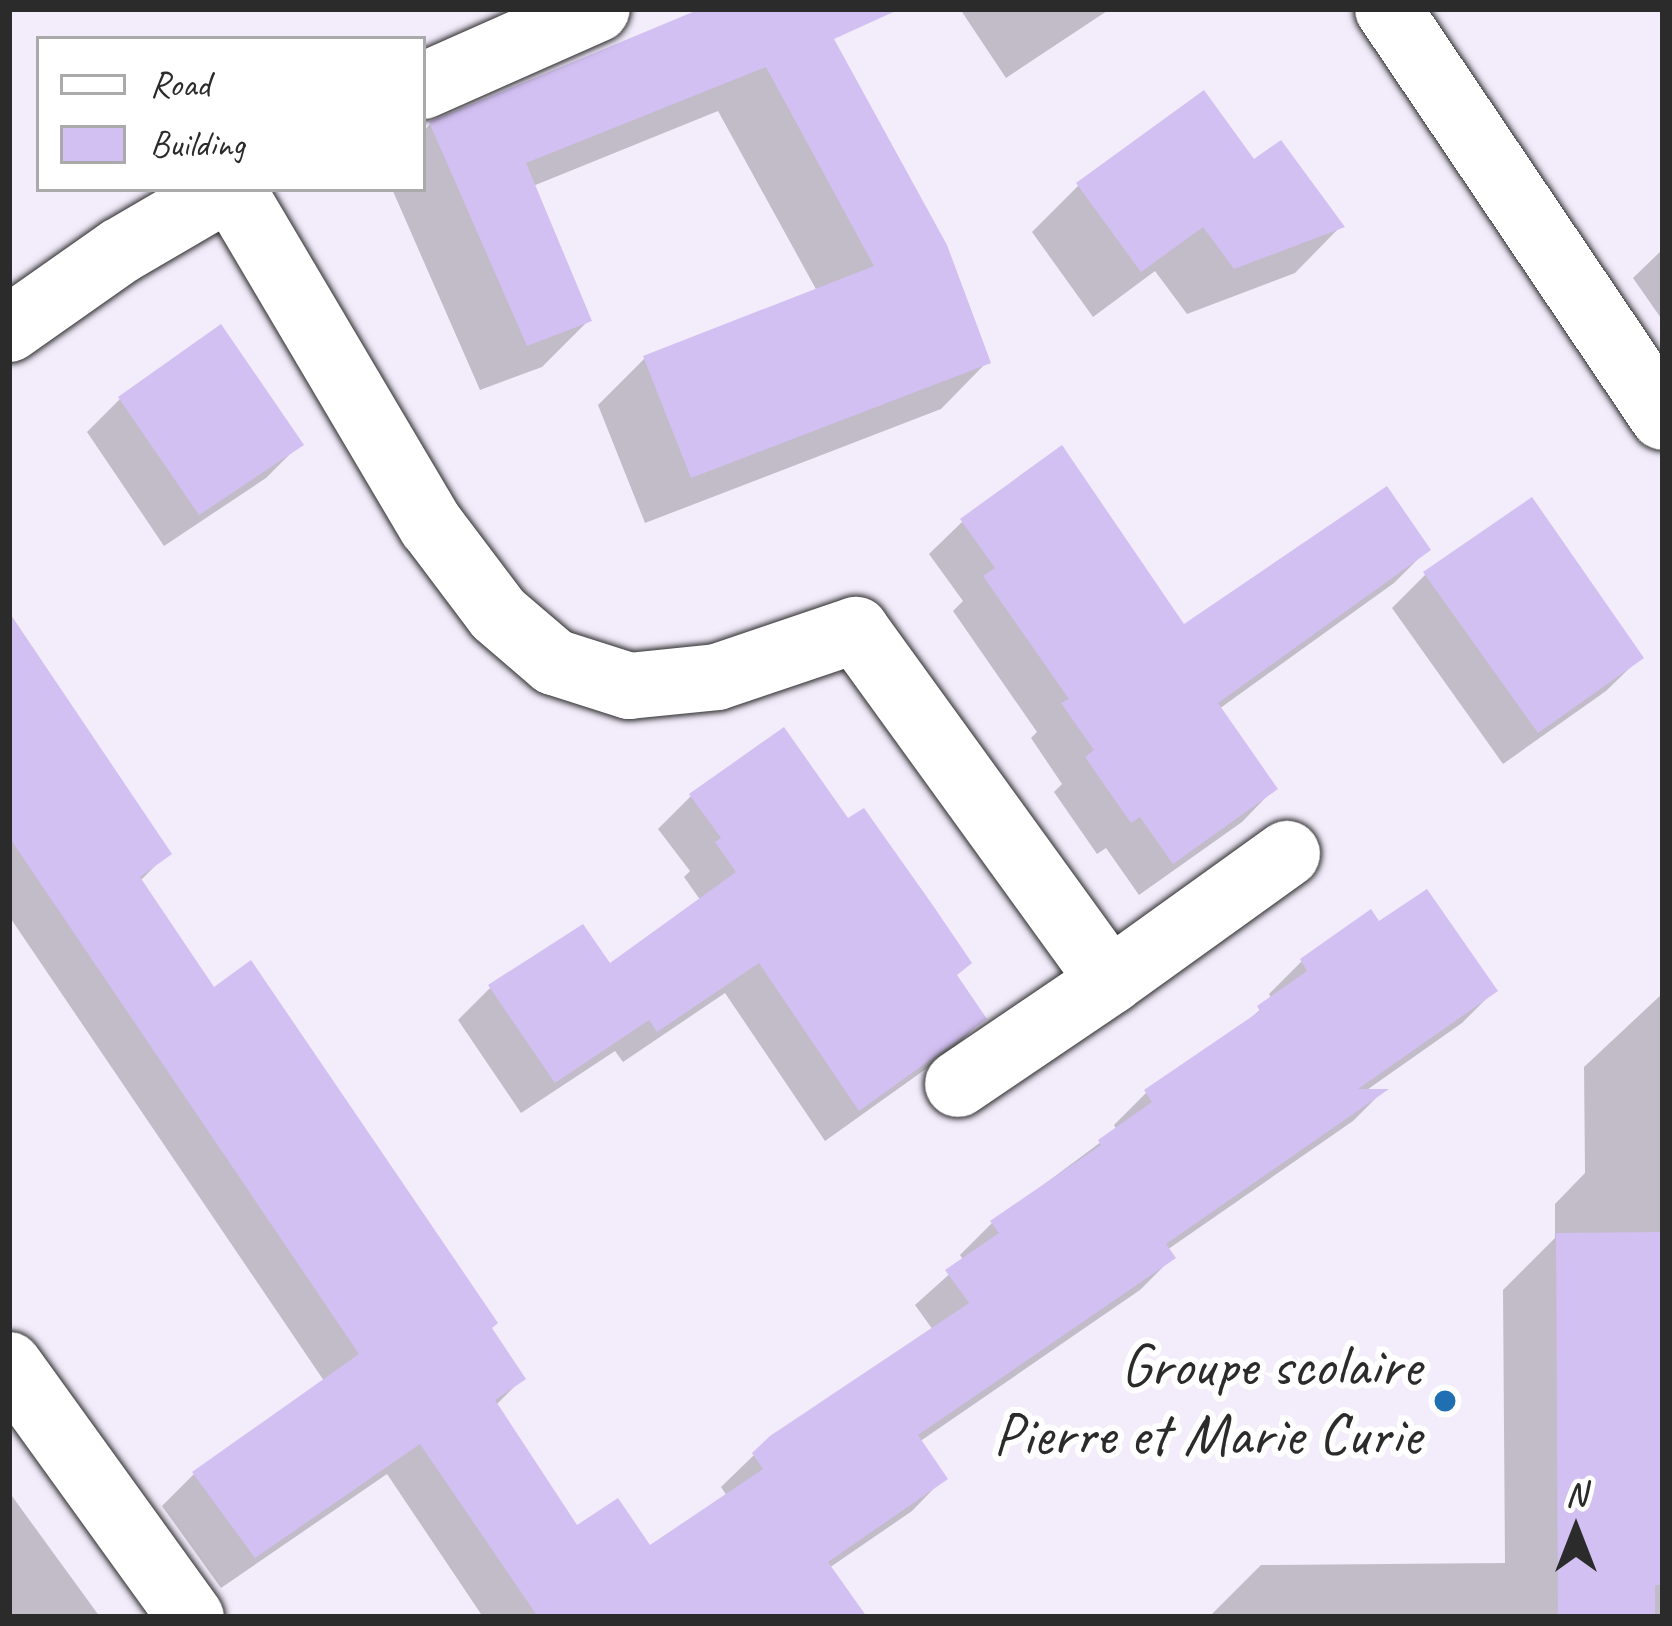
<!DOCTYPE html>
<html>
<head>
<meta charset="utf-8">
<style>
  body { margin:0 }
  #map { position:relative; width:1672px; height:1626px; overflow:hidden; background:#f2ecfb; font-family:Caveat,sans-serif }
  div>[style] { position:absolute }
  .shadow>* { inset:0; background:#0003 }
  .building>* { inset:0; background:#d2c0f2 }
  .roads { filter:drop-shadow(0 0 3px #2b2b2b) drop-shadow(0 0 3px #2b2b2b) }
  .street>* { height:66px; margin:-33px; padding:0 33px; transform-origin:33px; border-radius:33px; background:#fff }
  .secondary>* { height:66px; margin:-33px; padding:0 33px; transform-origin:33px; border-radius:33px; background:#fff }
  .dots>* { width:33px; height:33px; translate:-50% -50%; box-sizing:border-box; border:6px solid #fff; border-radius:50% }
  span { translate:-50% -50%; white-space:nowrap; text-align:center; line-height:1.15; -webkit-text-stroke:12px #fff; paint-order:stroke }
  .poi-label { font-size:60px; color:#2b2b2b }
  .right { translate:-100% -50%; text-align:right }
  .frame { position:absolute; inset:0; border:12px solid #2b2b2b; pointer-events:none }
  .legend { position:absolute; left:36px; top:36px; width:390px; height:156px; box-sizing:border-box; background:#fff; border:3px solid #aaa; margin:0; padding:15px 21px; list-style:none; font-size:36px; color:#2b2b2b }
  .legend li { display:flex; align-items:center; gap:24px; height:60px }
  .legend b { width:60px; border:3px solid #aaa }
  .north { position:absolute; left:1516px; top:1470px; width:120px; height:120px; -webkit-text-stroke:9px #fff; paint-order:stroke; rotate:0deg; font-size:33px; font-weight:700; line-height:48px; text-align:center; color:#2b2b2b }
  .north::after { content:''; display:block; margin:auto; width:42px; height:54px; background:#2b2b2b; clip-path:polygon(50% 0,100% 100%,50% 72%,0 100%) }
</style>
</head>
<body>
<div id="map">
  <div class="shadow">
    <div style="clip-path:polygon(710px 9px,814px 9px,987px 362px,941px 409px,645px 523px,598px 405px,645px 358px,817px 291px,718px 111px,533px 186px,589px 320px,542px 367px,480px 390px,392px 189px,423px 189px,423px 132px,430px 124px)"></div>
    <div style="clip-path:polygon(960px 9px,1110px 9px,1006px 78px)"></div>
    <div style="clip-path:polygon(1254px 163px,1341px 226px,1295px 273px,1187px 314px,1155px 271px,1093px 317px,1032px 232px,1078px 186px)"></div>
    <div style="clip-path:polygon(1663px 249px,1663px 321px,1633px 278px)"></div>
    <div style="clip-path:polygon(120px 399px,300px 444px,266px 478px,164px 546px,87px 432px)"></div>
    <div style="clip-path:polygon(962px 522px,1183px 628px,1427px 550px,1394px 583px,1219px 709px,1274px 789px,1242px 822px,1139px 895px,1106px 848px,1097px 854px,1054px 792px,1062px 784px,1031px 738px,1037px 732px,953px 611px,963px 601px,929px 554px)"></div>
    <div style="clip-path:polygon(1425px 575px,1640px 658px,1606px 691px,1503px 764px,1392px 608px)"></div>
    <div style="clip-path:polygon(9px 618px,168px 853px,139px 882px,213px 991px,488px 1328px,522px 1379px,495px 1406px,576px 1529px,649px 1549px,727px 1496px,721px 1487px,754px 1455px,933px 1330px,915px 1305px,964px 1261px,960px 1255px,992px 1223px,1117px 1130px,1114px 1125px,1146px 1093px,1236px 1031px,1272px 999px,1269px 994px,1302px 961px,1379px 925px,1494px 991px,1462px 1023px,1364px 1092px,1382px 1092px,1353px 1121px,1167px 1250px,1172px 1258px,1140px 1290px,919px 1442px,944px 1478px,912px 1511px,829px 1568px,849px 1617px,483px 1617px,387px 1474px,221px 1588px,162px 1506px,194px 1474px,341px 1406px,9px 916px)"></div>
    <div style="clip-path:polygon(783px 731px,983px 1019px,951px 1051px,825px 1141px,725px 993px,623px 1062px,615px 1051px,521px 1113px,458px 1020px,490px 988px,609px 968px,701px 901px,684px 877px,690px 871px,658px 829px,691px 796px)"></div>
    <div style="clip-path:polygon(1663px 993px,1663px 1617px,1209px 1617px,1261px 1565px,1505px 1563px,1503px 1290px,1555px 1238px,1555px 1204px,1585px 1173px,1584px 1067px)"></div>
    <div style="clip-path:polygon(9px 1492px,100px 1617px,9px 1617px)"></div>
  </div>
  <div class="building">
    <div style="clip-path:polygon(700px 9px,900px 9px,834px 39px,947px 245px,991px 363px,691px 478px,643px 356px,874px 266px,766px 67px,526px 163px,592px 321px,527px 346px,429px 122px)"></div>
    <div style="clip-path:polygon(1204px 90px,1254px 159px,1281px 140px,1345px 227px,1234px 269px,1203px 227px,1141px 272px,1076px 183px)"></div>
    <div style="clip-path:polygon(221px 324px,304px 445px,199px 515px,118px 397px)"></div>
    <div style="clip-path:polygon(1062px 445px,1184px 624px,1387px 486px,1431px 550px,1218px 703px,1278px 789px,1173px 864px,1140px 817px,1131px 823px,1085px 757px,1094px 750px,1061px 703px,1069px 699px,983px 576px,995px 568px,960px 519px)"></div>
    <div style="clip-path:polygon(1532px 497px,1644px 658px,1538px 733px,1423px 572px)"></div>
    <div style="clip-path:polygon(9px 612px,172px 854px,140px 877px,214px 987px,251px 960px,498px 1323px,492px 1328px,526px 1379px,495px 1400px,577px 1525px,618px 1498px,650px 1545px,763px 1469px,752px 1453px,770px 1436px,969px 1303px,945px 1270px,999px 1233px,990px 1221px,1101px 1145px,1098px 1140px,1152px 1102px,1144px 1090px,1260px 1011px,1257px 1006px,1307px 971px,1300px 959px,1371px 909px,1379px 921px,1427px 889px,1498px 991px,1358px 1089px,1389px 1089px,1166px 1244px,1176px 1258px,918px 1435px,948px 1479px,828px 1562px,867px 1617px,538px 1617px,420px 1444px,255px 1558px,192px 1472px,359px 1354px,9px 837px)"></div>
    <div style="clip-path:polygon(784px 727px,848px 818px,864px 808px,934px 907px,972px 963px,957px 975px,987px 1019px,859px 1111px,759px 963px,657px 1032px,649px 1020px,555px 1083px,488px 985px,583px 924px,610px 963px,736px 872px,715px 842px,721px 838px,689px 794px)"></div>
    <div style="clip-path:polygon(1663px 1232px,1663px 1585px,1655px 1585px,1655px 1617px,1558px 1617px,1556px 1233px)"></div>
  </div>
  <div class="roads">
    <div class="street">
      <div style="left:423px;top:86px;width:190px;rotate:-23.9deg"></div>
      <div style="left:232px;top:189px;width:391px;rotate:59.4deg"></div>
      <div style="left:431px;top:525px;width:111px;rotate:53deg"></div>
      <div style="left:498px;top:614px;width:74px;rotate:40.6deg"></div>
      <div style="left:554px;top:662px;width:79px;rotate:17.7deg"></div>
      <div style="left:629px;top:686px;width:88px;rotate:-5.8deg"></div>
      <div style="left:717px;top:677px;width:147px;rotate:-18.7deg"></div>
      <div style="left:856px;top:630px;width:433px;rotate:54.1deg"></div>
      <div style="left:1110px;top:981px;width:218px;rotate:-35.7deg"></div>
      <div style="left:9px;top:329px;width:136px;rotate:-35.1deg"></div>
      <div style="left:120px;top:251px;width:123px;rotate:-30.3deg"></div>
      <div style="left:958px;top:1084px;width:184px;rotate:-34.1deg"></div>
      <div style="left:9px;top:1365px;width:311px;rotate:54.2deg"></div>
    </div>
    <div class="secondary">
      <div style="left:1388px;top:9px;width:492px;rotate:56deg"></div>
    </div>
  </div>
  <div class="dots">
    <div style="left:1445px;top:1401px;background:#1f6fb2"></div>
  </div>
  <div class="poi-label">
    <span class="right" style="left:1421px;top:1400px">Groupe scolaire<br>Pierre et Marie Curie</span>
  </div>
  <div class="frame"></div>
  <ul class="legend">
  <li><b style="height:15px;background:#fff"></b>Road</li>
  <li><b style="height:33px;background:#d2c0f2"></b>Building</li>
  </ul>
  <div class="north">N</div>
</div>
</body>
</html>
